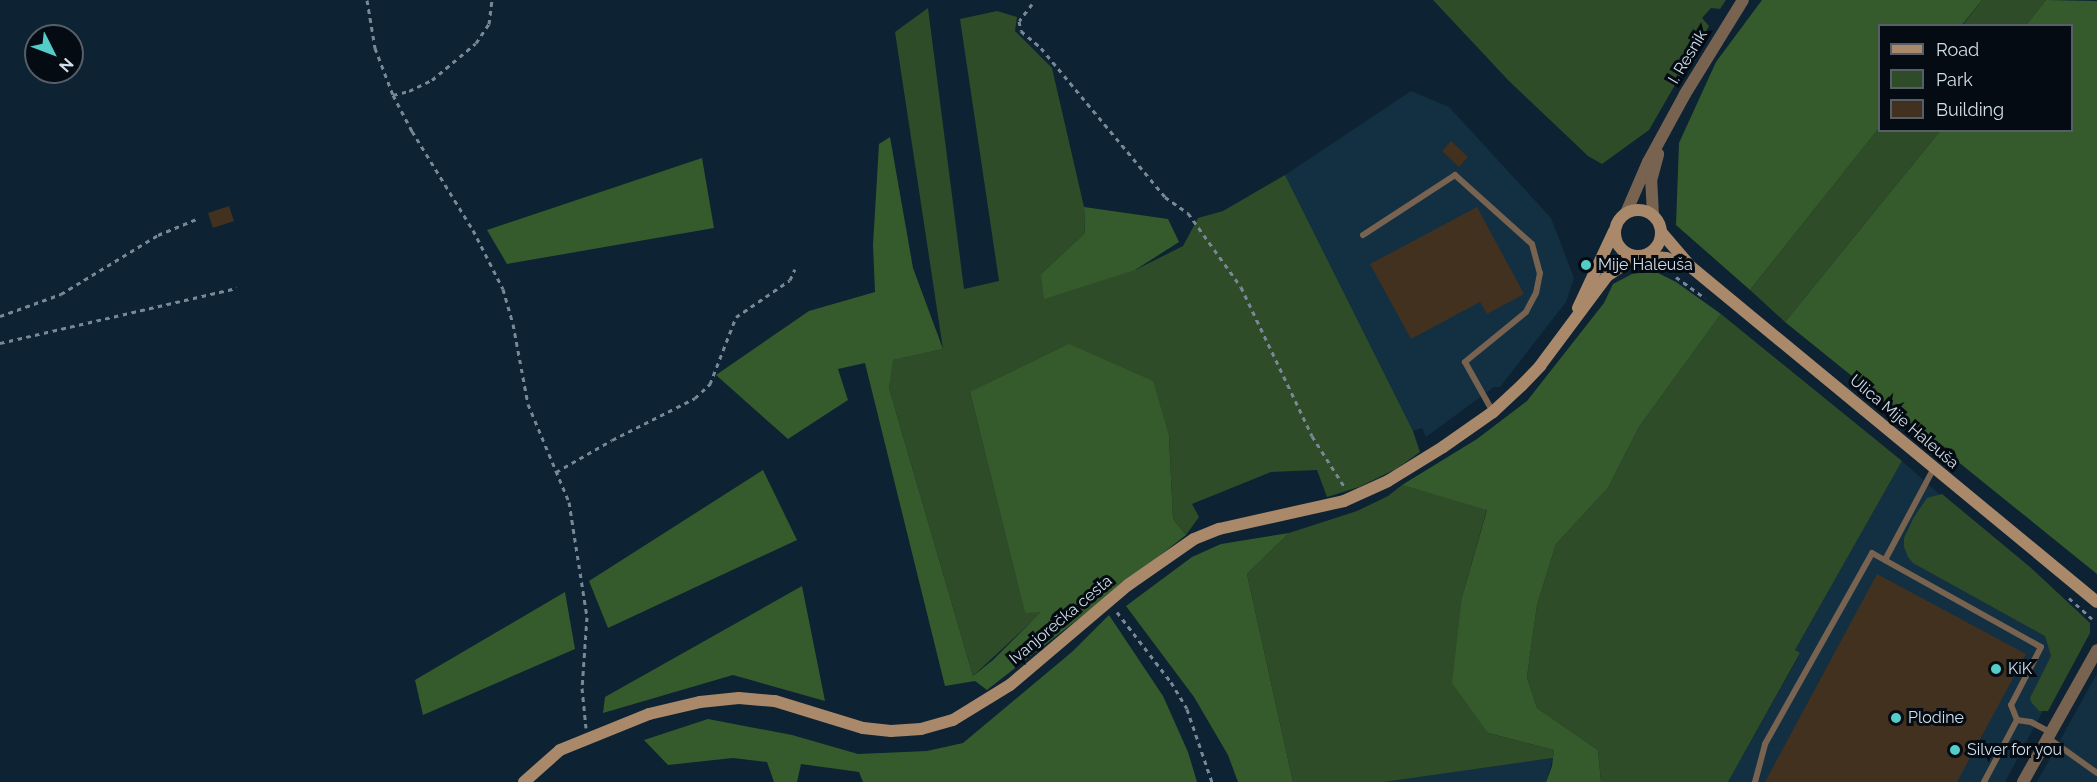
<!DOCTYPE html>
<html>
<head>
<meta charset="utf-8">
<style>
  body { margin:0 }
  #map { position:relative; width:2097px; height:782px; overflow:hidden; background:#0d2232; font-family:Raleway,sans-serif }
  div>[style] { position:absolute }
  .built>* { inset:0; background:#132f42 }
  .green>* { inset:0; background:#2e4c27 }
  .forest>* { inset:0; background:#355b2c }
  .building>* { inset:0; background:#42311e }
  .path>* { height:3px; margin-top:-1.5px; transform-origin:0; background:repeating-linear-gradient(90deg,#788896 0 4.5px,transparent 0 9px) }
  .service>* { height:6px; margin:-3px; padding:0 3px; transform-origin:3px; border-radius:3px; background:#776350 }
  .minor>* { height:12px; margin:-6px; padding:0 6px; transform-origin:6px; border-radius:6px; background:#776350 }
  .tertiary>* { height:12px; margin:-6px; padding:0 6px; transform-origin:6px; border-radius:6px; background:#776350 }
  .secondary>* { height:12px; margin:-6px; padding:0 6px; transform-origin:6px; border-radius:6px; background:#a9896a }
  .secondary>.ring { margin:-6px; padding:0; box-sizing:content-box; background:none; border:12px solid #a9896a; border-radius:50% }
  .dots>* { width:16px; height:16px; translate:-50% -50%; box-sizing:border-box; border:3px solid #040b12; border-radius:50% }
  span { translate:-50% -50%; white-space:nowrap; text-align:center; line-height:1.15; -webkit-text-stroke:6px #040b12; paint-order:stroke }
  .street-label { font-size:16px; color:#d2dee9 }
  .poi-label { font-size:16px; color:#d2dee9 }
  .left { translate:0 -50%; text-align:left }
  .legend { position:absolute; left:1878px; top:24px; width:195px; height:108px; box-sizing:border-box; background:#040b12; border:2px solid #565f68; margin:0; padding:8px 10px; list-style:none; font-size:18px; color:#d2dee9 }
  .legend li { display:flex; align-items:center; gap:12px; height:30px }
  .legend b { width:30px; border:2px solid #565f68 }
  .north { position:absolute; left:24px; top:24px; width:60px; height:60px; box-sizing:border-box; background:#040b12; border:2px solid #565f68; border-radius:50%; rotate:132deg; font-size:16px; font-weight:700; line-height:24px; text-align:center; color:#d2dee9 }
  .north::after { content:''; display:block; margin:auto; width:21px; height:27px; background:#54cdc8; clip-path:polygon(50% 0,100% 100%,50% 72%,0 100%) }
</style>
</head>
<body>
<div id="map">
  <div class="built">
    <div style="clip-path:polygon(1411px 91px,1449px 107px,1551px 218px,1574px 278px,1566px 302px,1500px 387px,1494px 387px,1426px 437px,1422px 428px,1413px 431px,1285px 175px)"></div>
    <div style="clip-path:polygon(1902px 461px,2088px 626px,2005px 782px,1728px 782px,1800px 654px,1795px 650px)"></div>
    <div style="clip-path:polygon(2097px 673px,2097px 782px,2037px 782px,2094px 679px)"></div>
    <div style="clip-path:polygon(1553px 758px,1546px 782px,1384px 782px)"></div>
  </div>
  <div class="green">
    <div style="clip-path:polygon(1433px 0,1726px 0,1720px 9px,1711px 8px,1702px 18px,1709px 26px,1649px 130px,1602px 164px,1588px 156px,1509px 81px)"></div>
    <div style="clip-path:polygon(1982px 0,2046px 0,2026px 25px,1962px 26px)"></div>
    <div style="clip-path:polygon(928px 8px,964px 289px,999px 281px,960px 19px,997px 11px,1017px 17px,1015px 31px,1052px 68px,1084px 207px,1085px 233px,1041px 274px,1135px 270px,1183px 246px,1198px 218px,1223px 211px,1285px 175px,1413px 431px,1420px 452px,1396px 469px,1359px 487px,1327px 497px,1317px 470px,1271px 472px,1192px 504px,1199px 517px,1186px 535px,1173px 519px,1169px 436px,970px 392px,1025px 612px,1042px 612px,973px 676px,889px 388px,892px 360px,943px 349px,895px 32px)"></div>
    <div style="clip-path:polygon(1879px 128px,1880px 130px,1940px 131px,1785px 322px,1750px 290px)"></div>
    <div style="clip-path:polygon(1721px 314px,1902px 461px,1795px 650px,1800px 653px,1728px 782px,1601px 782px,1598px 750px,1537px 708px,1527px 677px,1537px 605px,1556px 544px,1608px 488px,1639px 427px)"></div>
    <div style="clip-path:polygon(1402px 485px,1487px 509px,1462px 597px,1488px 733px,1554px 750px,1553px 758px,1384px 782px,1293px 782px,1247px 574px,1289px 533px,1357px 511px,1388px 496px)"></div>
    <div style="clip-path:polygon(1942px 494px,2030px 567px,2090px 623px,2090px 633px,2048px 711px,2039px 711px,2031px 702px,2030px 698px,2051px 656px,2045px 636px,1913px 563px,1908px 557px,1904px 547px,1904px 538px,1914px 517px,1927px 498px)"></div>
  </div>
  <div class="forest">
    <div style="clip-path:polygon(1762px 0,1982px 0,1962px 25px,1880px 26px,1879px 128px,1750px 290px,1676px 225px,1679px 143px,1716px 62px)"></div>
    <div style="clip-path:polygon(2046px 0,2097px 1px,2097px 574px,1785px 322px,1940px 131px,2072px 130px,2072px 26px,2026px 25px)"></div>
    <div style="clip-path:polygon(890px 137px,913px 268px,943px 349px,893px 360px,889px 388px,973px 676px,993px 660px,1041px 612px,1025px 613px,970px 392px,1069px 344px,1153px 381px,1169px 436px,1173px 519px,1186px 535px,987px 690px,975px 681px,945px 686px,865px 363px,838px 369px,848px 400px,788px 439px,716px 375px,809px 311px,875px 292px,873px 245px,879px 144px)"></div>
    <div style="clip-path:polygon(702px 158px,714px 228px,507px 264px,487px 230px)"></div>
    <div style="clip-path:polygon(1084px 207px,1168px 219px,1179px 242px,1135px 270px,1044px 299px,1041px 274px,1085px 233px)"></div>
    <div style="clip-path:polygon(1654px 271px,1676px 282px,1721px 314px,1639px 427px,1608px 488px,1556px 544px,1537px 605px,1527px 677px,1537px 708px,1598px 750px,1601px 782px,1546px 782px,1552px 766px,1554px 750px,1488px 733px,1452px 683px,1462px 597px,1487px 510px,1402px 485px,1477px 439px,1527px 401px,1604px 303px,1613px 284px,1632px 274px)"></div>
    <div style="clip-path:polygon(763px 470px,797px 540px,608px 628px,589px 581px)"></div>
    <div style="clip-path:polygon(1289px 533px,1247px 574px,1293px 782px,1238px 782px,1228px 755px,1194px 697px,1126px 606px,1192px 557px,1221px 544px)"></div>
    <div style="clip-path:polygon(802px 586px,825px 701px,733px 675px,603px 713px,605px 697px)"></div>
    <div style="clip-path:polygon(565px 592px,575px 649px,423px 715px,415px 680px)"></div>
    <div style="clip-path:polygon(1109px 615px,1163px 696px,1188px 752px,1197px 782px,863px 782px,859px 772px,801px 764px,797px 782px,774px 782px,767px 762px,733px 758px,668px 765px,644px 740px,708px 719px,792px 735px,858px 754px,927px 751px,963px 743px,1073px 651px)"></div>
  </div>
  <div class="building">
    <div style="clip-path:polygon(1451px 141px,1468px 157px,1459px 167px,1442px 151px)"></div>
    <div style="clip-path:polygon(229px 206px,234px 221px,213px 228px,208px 213px)"></div>
    <div style="clip-path:polygon(1477px 207px,1524px 294px,1487px 314px,1480px 302px,1411px 339px,1370px 264px)"></div>
    <div style="clip-path:polygon(1877px 574px,2026px 654px,1957px 782px,1765px 782px)"></div>
  </div>
  <div class="path">
    <div style="left:367px;top:0;width:49px;rotate:80.5deg"></div>
    <div style="left:375px;top:48px;width:50px;rotate:69deg"></div>
    <div style="left:393px;top:95px;width:41px;rotate:62.2deg"></div>
    <div style="left:412px;top:131px;width:116px;rotate:58.4deg"></div>
    <div style="left:473px;top:230px;width:66px;rotate:63deg"></div>
    <div style="left:503px;top:289px;width:36px;rotate:74deg"></div>
    <div style="left:513px;top:324px;width:81px;rotate:79.4deg"></div>
    <div style="left:528px;top:404px;width:106px;rotate:67.3deg"></div>
    <div style="left:569px;top:502px;width:116px;rotate:81.1deg"></div>
    <div style="left:587px;top:617px;width:71px;rotate:94deg"></div>
    <div style="left:582px;top:688px;width:40px;rotate:84.3deg"></div>
    <div style="left:1032px;top:4px;width:21px;rotate:127deg"></div>
    <div style="left:1019px;top:21px;width:10px;rotate:79deg"></div>
    <div style="left:1021px;top:31px;width:26px;rotate:40deg"></div>
    <div style="left:1041px;top:48px;width:194px;rotate:50.2deg"></div>
    <div style="left:1165px;top:197px;width:28px;rotate:35deg"></div>
    <div style="left:1188px;top:213px;width:91px;rotate:54.4deg"></div>
    <div style="left:1241px;top:287px;width:165px;rotate:64.5deg"></div>
    <div style="left:1312px;top:436px;width:59px;rotate:57.4deg"></div>
    <div style="left:393px;top:95px;width:16px;rotate:-14deg"></div>
    <div style="left:409px;top:91px;width:25px;rotate:-26deg"></div>
    <div style="left:432px;top:80px;width:57px;rotate:-40.1deg"></div>
    <div style="left:476px;top:43px;width:23px;rotate:-56deg"></div>
    <div style="left:489px;top:24px;width:24px;rotate:-83deg"></div>
    <div style="left:1676px;top:277px;width:36px;rotate:36deg"></div>
    <div style="left:0;top:316px;width:65px;rotate:-19.8deg"></div>
    <div style="left:61px;top:294px;width:114px;rotate:-31.3deg"></div>
    <div style="left:158px;top:235px;width:44px;rotate:-22.5deg"></div>
    <div style="left:0;top:343px;width:243px;rotate:-13.1deg"></div>
    <div style="left:556px;top:472px;width:64px;rotate:-29.7deg"></div>
    <div style="left:612px;top:440px;width:93px;rotate:-26.8deg"></div>
    <div style="left:695px;top:398px;width:21px;rotate:-43deg"></div>
    <div style="left:710px;top:384px;width:72px;rotate:-68.8deg"></div>
    <div style="left:736px;top:317px;width:65px;rotate:-34.4deg"></div>
    <div style="left:790px;top:280px;width:12px;rotate:-66deg"></div>
    <div style="left:2069px;top:598px;width:31px;rotate:42deg"></div>
    <div style="left:1117px;top:612px;width:88px;rotate:52.4deg"></div>
    <div style="left:1171px;top:682px;width:31px;rotate:59deg"></div>
    <div style="left:1187px;top:709px;width:77px;rotate:71.1deg"></div>
  </div>
  <div class="service">
    <div style="left:1363px;top:235px;width:110px;rotate:-33.1deg"></div>
    <div style="left:1455px;top:175px;width:103px;rotate:41.9deg"></div>
    <div style="left:1532px;top:244px;width:30px;rotate:75deg"></div>
    <div style="left:1540px;top:273px;width:20px;rotate:101deg"></div>
    <div style="left:1536px;top:293px;width:21px;rotate:118deg"></div>
    <div style="left:1526px;top:312px;width:79px;rotate:140.7deg"></div>
    <div style="left:1465px;top:362px;width:57px;rotate:60.8deg"></div>
    <div style="left:1885px;top:560px;width:104px;rotate:-62deg"></div>
    <div style="left:2048px;top:738px;width:60px;rotate:35.5deg"></div>
    <div style="left:1755px;top:782px;width:39px;rotate:-75deg"></div>
    <div style="left:1765px;top:744px;width:219px;rotate:-60.7deg"></div>
    <div style="left:1872px;top:553px;width:193px;rotate:29.1deg"></div>
    <div style="left:2041px;top:647px;width:65px;rotate:117.3deg"></div>
    <div style="left:2011px;top:705px;width:16px;rotate:68deg"></div>
    <div style="left:1984px;top:782px;width:70px;rotate:-62deg"></div>
    <div style="left:2017px;top:720px;width:14px;rotate:8deg"></div>
    <div style="left:2031px;top:722px;width:21px;rotate:28deg"></div>
  </div>
  <div class="minor">
    <div style="left:2023px;top:782px;width:151px;rotate:-60.7deg"></div>
  </div>
  <div class="tertiary">
    <div style="left:1626px;top:213px;width:56px;rotate:-66.7deg"></div>
    <div style="left:1648px;top:162px;width:77px;rotate:-61.4deg"></div>
    <div style="left:1685px;top:94px;width:110px;rotate:-58.3deg"></div>
    <div style="left:1653px;top:215px;width:34px;rotate:-93deg"></div>
    <div style="left:1651px;top:181px;width:28px;rotate:-75deg"></div>
  </div>
  <div class="secondary">
    <div class="ring" style="left:1615px;top:210px;width:34px;height:34px"></div>
    <div style="left:1661px;top:232px;width:46px;rotate:49.4deg"></div>
    <div style="left:1691px;top:267px;width:526px;rotate:39.53deg"></div>
    <div style="left:1644px;top:256px;width:22px;rotate:5deg"></div>
    <div style="left:1666px;top:258px;width:23px;rotate:20deg"></div>
    <div style="left:1578px;top:308px;width:85px;rotate:-64.9deg"></div>
    <div style="left:524px;top:782px;width:48px;rotate:-41.6deg"></div>
    <div style="left:560px;top:750px;width:96px;rotate:-22deg"></div>
    <div style="left:649px;top:714px;width:52px;rotate:-13.2deg"></div>
    <div style="left:700px;top:702px;width:39px;rotate:-6deg"></div>
    <div style="left:739px;top:698px;width:36px;rotate:5deg"></div>
    <div style="left:775px;top:701px;width:92px;rotate:17.1deg"></div>
    <div style="left:863px;top:728px;width:28px;rotate:6deg"></div>
    <div style="left:891px;top:731px;width:30px;rotate:-4deg"></div>
    <div style="left:921px;top:729px;width:33px;rotate:-16deg"></div>
    <div style="left:953px;top:720px;width:67px;rotate:-31.6deg"></div>
    <div style="left:1010px;top:685px;width:155px;rotate:-40.3deg"></div>
    <div style="left:1128px;top:585px;width:80px;rotate:-34.9deg"></div>
    <div style="left:1194px;top:539px;width:27px;rotate:-22deg"></div>
    <div style="left:1219px;top:529px;width:128px;rotate:-12.6deg"></div>
    <div style="left:1344px;top:501px;width:48px;rotate:-24.4deg"></div>
    <div style="left:1388px;top:481px;width:65px;rotate:-31.7deg"></div>
    <div style="left:1443px;top:447px;width:61px;rotate:-35deg"></div>
    <div style="left:1493px;top:412px;width:38px;rotate:-43deg"></div>
    <div style="left:1521px;top:386px;width:28px;rotate:-46deg"></div>
    <div style="left:1540px;top:366px;width:112px;rotate:-53.3deg"></div>
    <div style="left:1607px;top:276px;width:34px;rotate:-34deg"></div>
  </div>
  <div class="dots">
    <div style="left:1586px;top:265px;background:#54cdc8"></div>
    <div style="left:1996px;top:669px;background:#54cdc8"></div>
    <div style="left:1896px;top:718px;background:#54cdc8"></div>
    <div style="left:1955px;top:750px;background:#54cdc8"></div>
  </div>
  <div class="street-label">
    <span style="left:1688px;top:57px;rotate:-59deg">I. Resnik</span>
    <span style="left:1904px;top:422px;rotate:40deg">Ulica Mije Haleuša</span>
    <span style="left:1061px;top:620px;rotate:-40deg">Ivanjorečka cesta</span>
  </div>
  <div class="poi-label">
    <span class="left" style="left:1598px;top:265px">Mije Haleuša</span>
    <span class="left" style="left:2008px;top:669px">KiK</span>
    <span class="left" style="left:1908px;top:718px">Plodine</span>
    <span class="left" style="left:1967px;top:750px">Silver for you</span>
  </div>
  <ul class="legend">
  <li><b style="height:8px;background:#a9896a"></b>Road</li>
  <li><b style="height:16px;background:#2e4c27"></b>Park</li>
  <li><b style="height:16px;background:#42311e"></b>Building</li>
  </ul>
  <div class="north">N</div>
</div>
</body>
</html>
